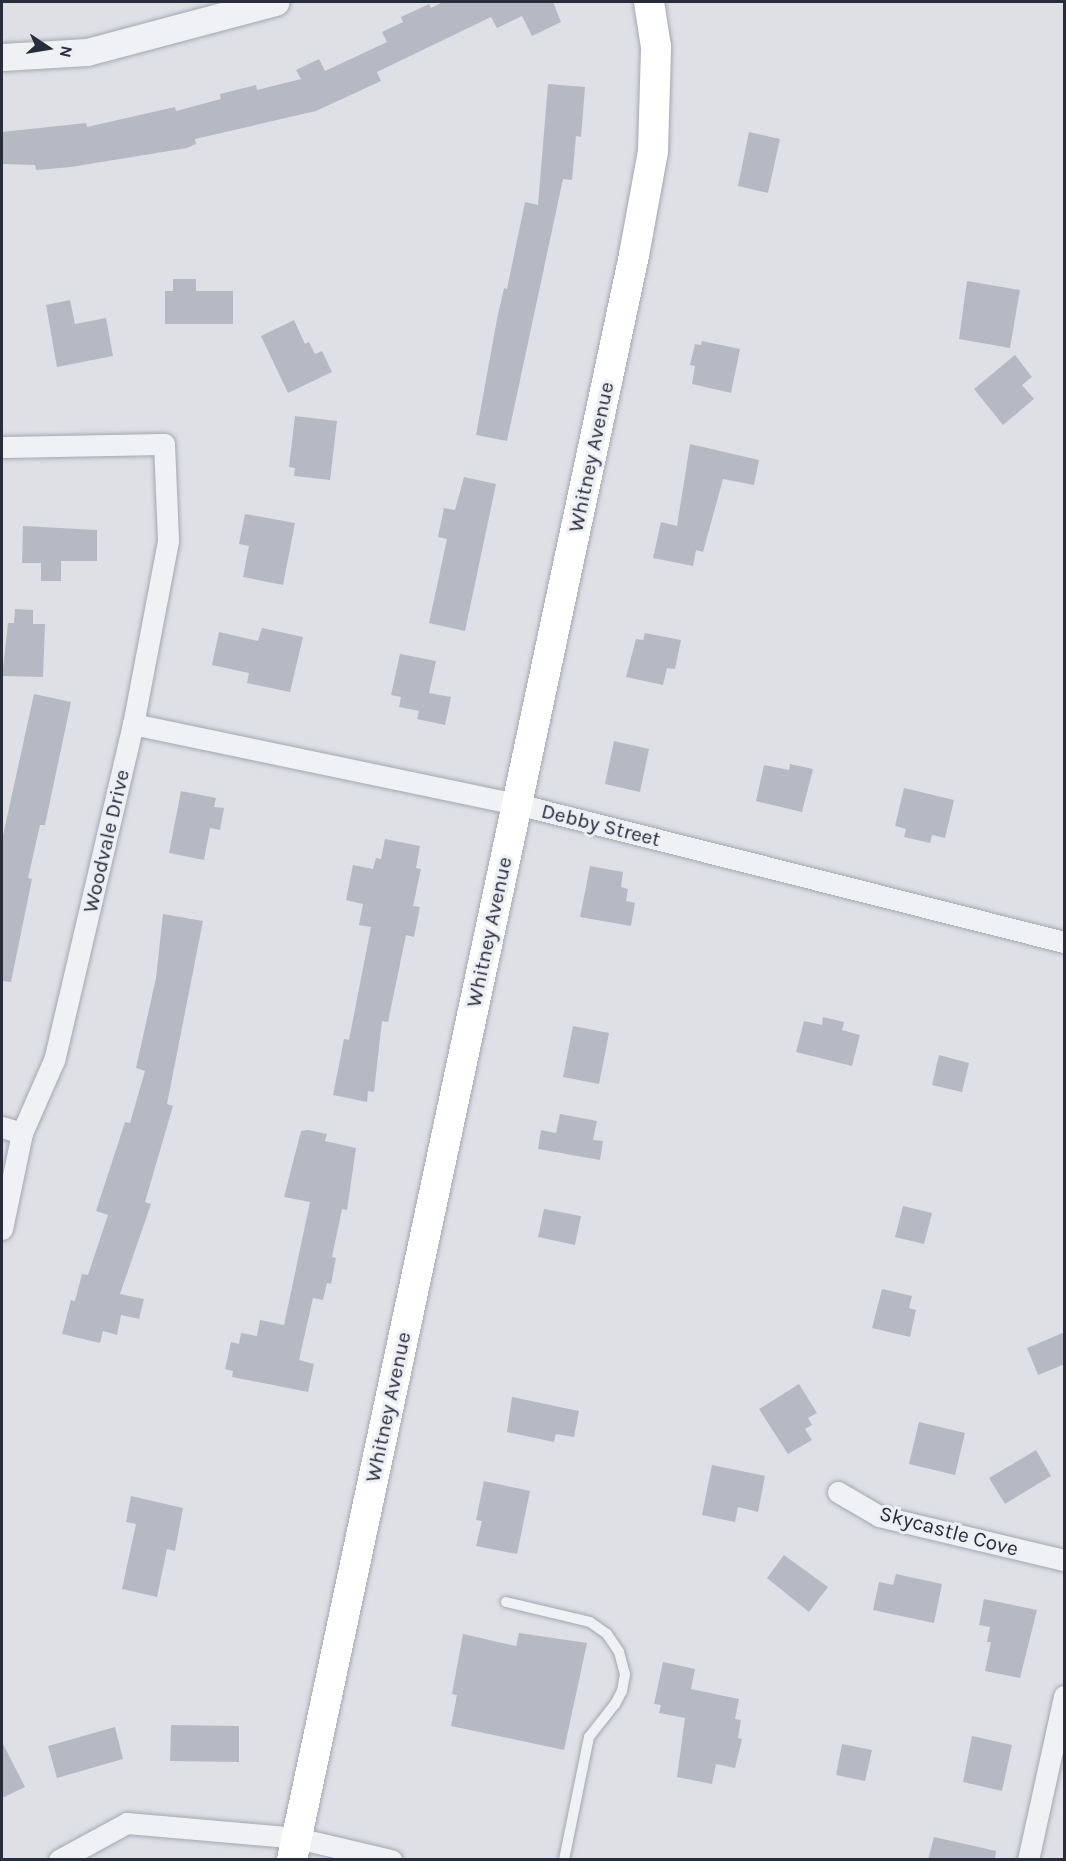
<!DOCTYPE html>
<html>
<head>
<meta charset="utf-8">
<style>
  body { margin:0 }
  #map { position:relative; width:1066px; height:1861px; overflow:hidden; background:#dee0e6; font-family:Karla,sans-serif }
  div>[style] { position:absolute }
  .building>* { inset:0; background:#b5b9c3 }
  .roads { filter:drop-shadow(0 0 2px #a4a7b0) drop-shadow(0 0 2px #a4a7b0) }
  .service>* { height:10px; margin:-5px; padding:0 5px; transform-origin:5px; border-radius:5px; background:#f0f1f5 }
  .minor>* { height:21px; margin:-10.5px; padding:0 10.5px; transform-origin:10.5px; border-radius:10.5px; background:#f0f1f5 }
  .tertiary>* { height:27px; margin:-13.5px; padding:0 13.5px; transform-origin:13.5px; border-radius:13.5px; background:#f0f1f5 }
  .secondary>* { height:30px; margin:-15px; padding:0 15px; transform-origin:15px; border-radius:15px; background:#fff }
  span { translate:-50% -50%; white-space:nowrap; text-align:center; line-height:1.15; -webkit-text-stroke:6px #edeff4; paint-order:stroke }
  .street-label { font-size:21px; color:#282d3c }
  .frame { position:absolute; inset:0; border:3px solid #282d3c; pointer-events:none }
  .north { position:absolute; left:18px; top:18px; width:60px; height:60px; -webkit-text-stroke:4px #edeff4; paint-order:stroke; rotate:102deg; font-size:16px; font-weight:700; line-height:24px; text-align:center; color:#282d3c }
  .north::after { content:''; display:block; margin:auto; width:21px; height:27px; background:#282d3c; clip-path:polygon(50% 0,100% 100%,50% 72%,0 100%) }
</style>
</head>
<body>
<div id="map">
  <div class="building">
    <div style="clip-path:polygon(443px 2px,553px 2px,561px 22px,532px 36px,522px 16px,497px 28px,491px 17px,377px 72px,381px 81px,316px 111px,195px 139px,196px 144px,187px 148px,71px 167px,36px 170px,35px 165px,2px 164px,2px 132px,86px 123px,87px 127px,175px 107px,176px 111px,221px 99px,220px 94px,256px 85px,257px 90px,301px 79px,296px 70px,319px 59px,325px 71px,387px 42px,382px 32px,403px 22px,401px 17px,429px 4px,431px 8px)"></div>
    <div style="clip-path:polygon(548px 84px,585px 87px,581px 137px,576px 136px,572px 180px,563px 179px,507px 441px,476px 435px,497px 319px,504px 288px,507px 289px,525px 202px,538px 205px)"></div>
    <div style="clip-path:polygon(749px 132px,780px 139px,768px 193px,738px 186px)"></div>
    <div style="clip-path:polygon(173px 279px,196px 279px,196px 291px,233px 291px,233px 324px,165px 324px,165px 291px,173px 291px)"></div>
    <div style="clip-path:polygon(967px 281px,1020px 290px,1010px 348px,959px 339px)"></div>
    <div style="clip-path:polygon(70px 300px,75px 324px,106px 318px,113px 356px,57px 367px,46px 305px)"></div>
    <div style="clip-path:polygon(294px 320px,305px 344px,309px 342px,315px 354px,322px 351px,332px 372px,288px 393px,261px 336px)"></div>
    <div style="clip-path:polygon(702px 341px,740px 349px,731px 393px,692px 384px,695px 366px,690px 365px,695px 344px,701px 345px)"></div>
    <div style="clip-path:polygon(1015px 355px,1032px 377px,1022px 385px,1034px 399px,1003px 425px,974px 389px)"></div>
    <div style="clip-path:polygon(295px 416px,337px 421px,330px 480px,294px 476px,295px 468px,289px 467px)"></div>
    <div style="clip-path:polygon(690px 444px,759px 460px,754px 485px,723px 479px,703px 552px,696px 550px,693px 566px,653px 558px,661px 522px,677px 526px)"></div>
    <div style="clip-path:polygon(464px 477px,496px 484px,465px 631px,429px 623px,447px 539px,438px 537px,444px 508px,455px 510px)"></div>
    <div style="clip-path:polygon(245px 514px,295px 523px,283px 585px,243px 577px,249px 546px,239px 544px)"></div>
    <div style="clip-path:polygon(23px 526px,97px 530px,97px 561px,61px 561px,61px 581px,41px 581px,41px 563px,22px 563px)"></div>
    <div style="clip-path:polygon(15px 609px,33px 610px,33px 624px,45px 624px,43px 677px,2px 676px,8px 623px,14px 623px)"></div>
    <div style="clip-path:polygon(262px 628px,303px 637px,290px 692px,247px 683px,249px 673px,212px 665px,219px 632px,258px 641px)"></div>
    <div style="clip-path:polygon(645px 633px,681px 640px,675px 669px,667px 668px,663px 685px,626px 677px,636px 639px,643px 640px)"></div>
    <div style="clip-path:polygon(400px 654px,436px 661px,429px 693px,451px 697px,445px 725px,417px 719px,419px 711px,399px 707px,401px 697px,391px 695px)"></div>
    <div style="clip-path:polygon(34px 694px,71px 702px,45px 825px,40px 825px,28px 878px,32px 879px,11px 982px,2px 981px,2px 840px)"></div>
    <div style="clip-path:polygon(614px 741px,649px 749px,640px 792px,605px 784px)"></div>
    <div style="clip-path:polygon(790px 764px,813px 769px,802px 812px,756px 801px,764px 765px,789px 770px)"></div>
    <div style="clip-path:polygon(904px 788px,954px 800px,945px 838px,932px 835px,930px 843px,904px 837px,906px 829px,895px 826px)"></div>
    <div style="clip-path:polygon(181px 791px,216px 798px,214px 807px,224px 808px,220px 830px,210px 828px,204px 860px,169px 853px)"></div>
    <div style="clip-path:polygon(385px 839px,420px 846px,416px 868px,421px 869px,413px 906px,420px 907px,414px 937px,406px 935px,388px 1022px,382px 1021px,374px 1092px,368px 1091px,367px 1102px,333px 1095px,344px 1039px,349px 1040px,371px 927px,359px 925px,363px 904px,346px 900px,353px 865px,373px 869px,376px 858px,381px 859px)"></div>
    <div style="clip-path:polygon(590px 866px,623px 872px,621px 887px,628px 889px,626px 901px,635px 903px,631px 926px,580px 917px)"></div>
    <div style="clip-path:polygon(163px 914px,203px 921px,167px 1104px,173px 1106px,145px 1202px,151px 1204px,120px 1294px,144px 1299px,139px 1319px,121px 1315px,117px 1335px,103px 1331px,100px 1343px,62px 1334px,71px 1300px,75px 1301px,82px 1274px,88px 1275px,108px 1215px,96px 1211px,125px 1122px,130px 1123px,145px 1071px,136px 1068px,156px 978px)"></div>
    <div style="clip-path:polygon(823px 1017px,844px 1022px,842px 1030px,860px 1035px,852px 1066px,796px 1052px,804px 1021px,822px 1025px)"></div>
    <div style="clip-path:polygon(573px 1026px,609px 1033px,599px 1084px,563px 1077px)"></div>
    <div style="clip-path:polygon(939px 1055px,969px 1063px,962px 1092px,932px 1085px)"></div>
    <div style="clip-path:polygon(560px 1114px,597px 1121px,593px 1140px,603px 1141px,600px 1160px,538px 1149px,541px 1130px,556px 1133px)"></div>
    <div style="clip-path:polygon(308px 1130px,327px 1134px,325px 1141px,356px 1148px,347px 1210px,342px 1209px,332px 1257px,336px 1258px,331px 1284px,327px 1283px,323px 1300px,313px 1298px,299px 1360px,314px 1364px,308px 1392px,232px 1377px,233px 1371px,225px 1369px,231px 1342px,239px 1344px,241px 1333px,257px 1336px,260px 1320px,284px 1325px,310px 1202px,284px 1197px,301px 1131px)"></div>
    <div style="clip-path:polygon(903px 1206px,932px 1213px,924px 1244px,895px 1237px)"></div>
    <div style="clip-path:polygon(544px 1209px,581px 1216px,575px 1245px,538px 1237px)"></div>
    <div style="clip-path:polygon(882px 1289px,912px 1296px,909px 1308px,916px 1310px,910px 1337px,872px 1328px)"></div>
    <div style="clip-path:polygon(1065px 1332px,1065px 1364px,1038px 1375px,1027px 1348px)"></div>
    <div style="clip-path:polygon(799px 1384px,817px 1413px,808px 1418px,812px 1425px,805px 1429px,812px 1440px,788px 1454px,759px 1409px)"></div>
    <div style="clip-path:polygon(512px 1397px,579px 1411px,574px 1437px,556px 1434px,554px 1442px,507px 1432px)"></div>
    <div style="clip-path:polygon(919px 1422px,965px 1433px,955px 1475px,909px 1464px)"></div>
    <div style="clip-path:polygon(1036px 1450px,1051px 1476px,1005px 1504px,989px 1478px)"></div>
    <div style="clip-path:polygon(712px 1465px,765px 1476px,758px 1512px,738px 1507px,735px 1522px,702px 1515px)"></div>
    <div style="clip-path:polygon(484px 1481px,530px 1491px,517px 1554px,476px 1546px,482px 1521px,476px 1520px)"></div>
    <div style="clip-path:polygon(131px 1496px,183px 1508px,175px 1551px,167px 1549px,157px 1597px,122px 1589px,136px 1524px,126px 1522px)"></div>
    <div style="clip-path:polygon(784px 1555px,828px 1587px,809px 1612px,767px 1578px)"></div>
    <div style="clip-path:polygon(896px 1574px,942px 1584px,934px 1623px,873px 1610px,879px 1582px,893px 1585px)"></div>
    <div style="clip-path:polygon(984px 1599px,1037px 1610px,1020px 1678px,985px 1671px,991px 1642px,987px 1642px,990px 1627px,979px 1625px)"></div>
    <div style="clip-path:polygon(519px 1633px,587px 1643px,564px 1750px,451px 1726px,457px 1695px,452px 1694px,463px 1634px,516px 1646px)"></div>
    <div style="clip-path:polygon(663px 1662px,695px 1669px,691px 1689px,739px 1699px,735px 1719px,741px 1720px,738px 1738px,742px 1739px,735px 1768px,716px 1764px,712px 1784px,677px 1777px,685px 1718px,659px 1713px,661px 1705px,654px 1704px)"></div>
    <div style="clip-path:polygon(171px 1725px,239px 1726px,239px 1762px,170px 1761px)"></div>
    <div style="clip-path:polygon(115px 1727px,123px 1759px,57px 1778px,48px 1746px)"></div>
    <div style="clip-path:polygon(972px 1736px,1012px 1745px,1002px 1791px,963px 1782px)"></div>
    <div style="clip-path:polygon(2px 1742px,25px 1787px,2px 1798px)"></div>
    <div style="clip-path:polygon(842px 1744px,872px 1750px,865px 1781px,836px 1775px)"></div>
    <div style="clip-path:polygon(934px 1837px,996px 1851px,995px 1860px,928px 1860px)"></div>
  </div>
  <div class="roads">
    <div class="service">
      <div style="left:506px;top:1602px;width:86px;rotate:13.4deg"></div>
      <div style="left:590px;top:1622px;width:21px;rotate:35deg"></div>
      <div style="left:607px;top:1634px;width:22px;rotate:56deg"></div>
      <div style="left:619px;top:1652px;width:23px;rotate:75deg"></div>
      <div style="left:625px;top:1674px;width:17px;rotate:100deg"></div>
      <div style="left:622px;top:1691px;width:15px;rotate:118deg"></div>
      <div style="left:615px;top:1704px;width:42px;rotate:128.2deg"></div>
      <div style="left:589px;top:1737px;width:126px;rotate:101.5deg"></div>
    </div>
    <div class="minor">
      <div style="left:2px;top:447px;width:162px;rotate:-1.1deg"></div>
      <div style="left:164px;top:444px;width:97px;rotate:87.6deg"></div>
      <div style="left:168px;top:541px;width:186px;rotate:100.8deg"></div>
      <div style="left:133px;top:724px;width:345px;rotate:103.2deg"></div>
      <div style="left:54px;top:1060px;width:80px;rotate:113.7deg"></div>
      <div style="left:22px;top:1133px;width:98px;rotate:101.8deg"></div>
      <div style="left:133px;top:724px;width:392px;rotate:11.8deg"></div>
      <div style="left:517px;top:804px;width:564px;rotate:14.16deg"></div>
      <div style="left:2px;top:1127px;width:21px;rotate:17deg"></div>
      <div style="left:838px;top:1492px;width:48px;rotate:30.3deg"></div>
      <div style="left:879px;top:1516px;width:190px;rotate:13.4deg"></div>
      <div style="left:59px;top:1860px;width:77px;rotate:-28.6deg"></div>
      <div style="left:127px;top:1823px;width:171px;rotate:5deg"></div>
      <div style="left:297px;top:1838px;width:97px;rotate:13.2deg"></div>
      <div style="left:1028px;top:1860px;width:168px;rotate:-77.6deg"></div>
    </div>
    <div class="tertiary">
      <div style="left:2px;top:57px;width:85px;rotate:-3.4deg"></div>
      <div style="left:87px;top:52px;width:195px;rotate:-14.9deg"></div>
    </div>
    <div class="secondary">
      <div style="left:292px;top:1860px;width:1641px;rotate:-77.97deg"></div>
      <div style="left:634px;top:255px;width:106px;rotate:-79.6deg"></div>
      <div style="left:653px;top:151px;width:104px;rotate:-88.3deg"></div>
      <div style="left:656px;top:47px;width:46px;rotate:-98.8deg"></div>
    </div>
  </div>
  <div class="street-label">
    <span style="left:591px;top:457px;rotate:-78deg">Whitney Avenue</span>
    <span style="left:601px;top:825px;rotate:14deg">Debby Street</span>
    <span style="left:106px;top:841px;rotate:-77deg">Woodvale Drive</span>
    <span style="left:489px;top:932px;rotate:-78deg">Whitney Avenue</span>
    <span style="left:388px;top:1407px;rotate:-78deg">Whitney Avenue</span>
    <span style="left:949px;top:1531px;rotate:15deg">Skycastle Cove</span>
  </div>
  <div class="frame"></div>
  <div class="north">N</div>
</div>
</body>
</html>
